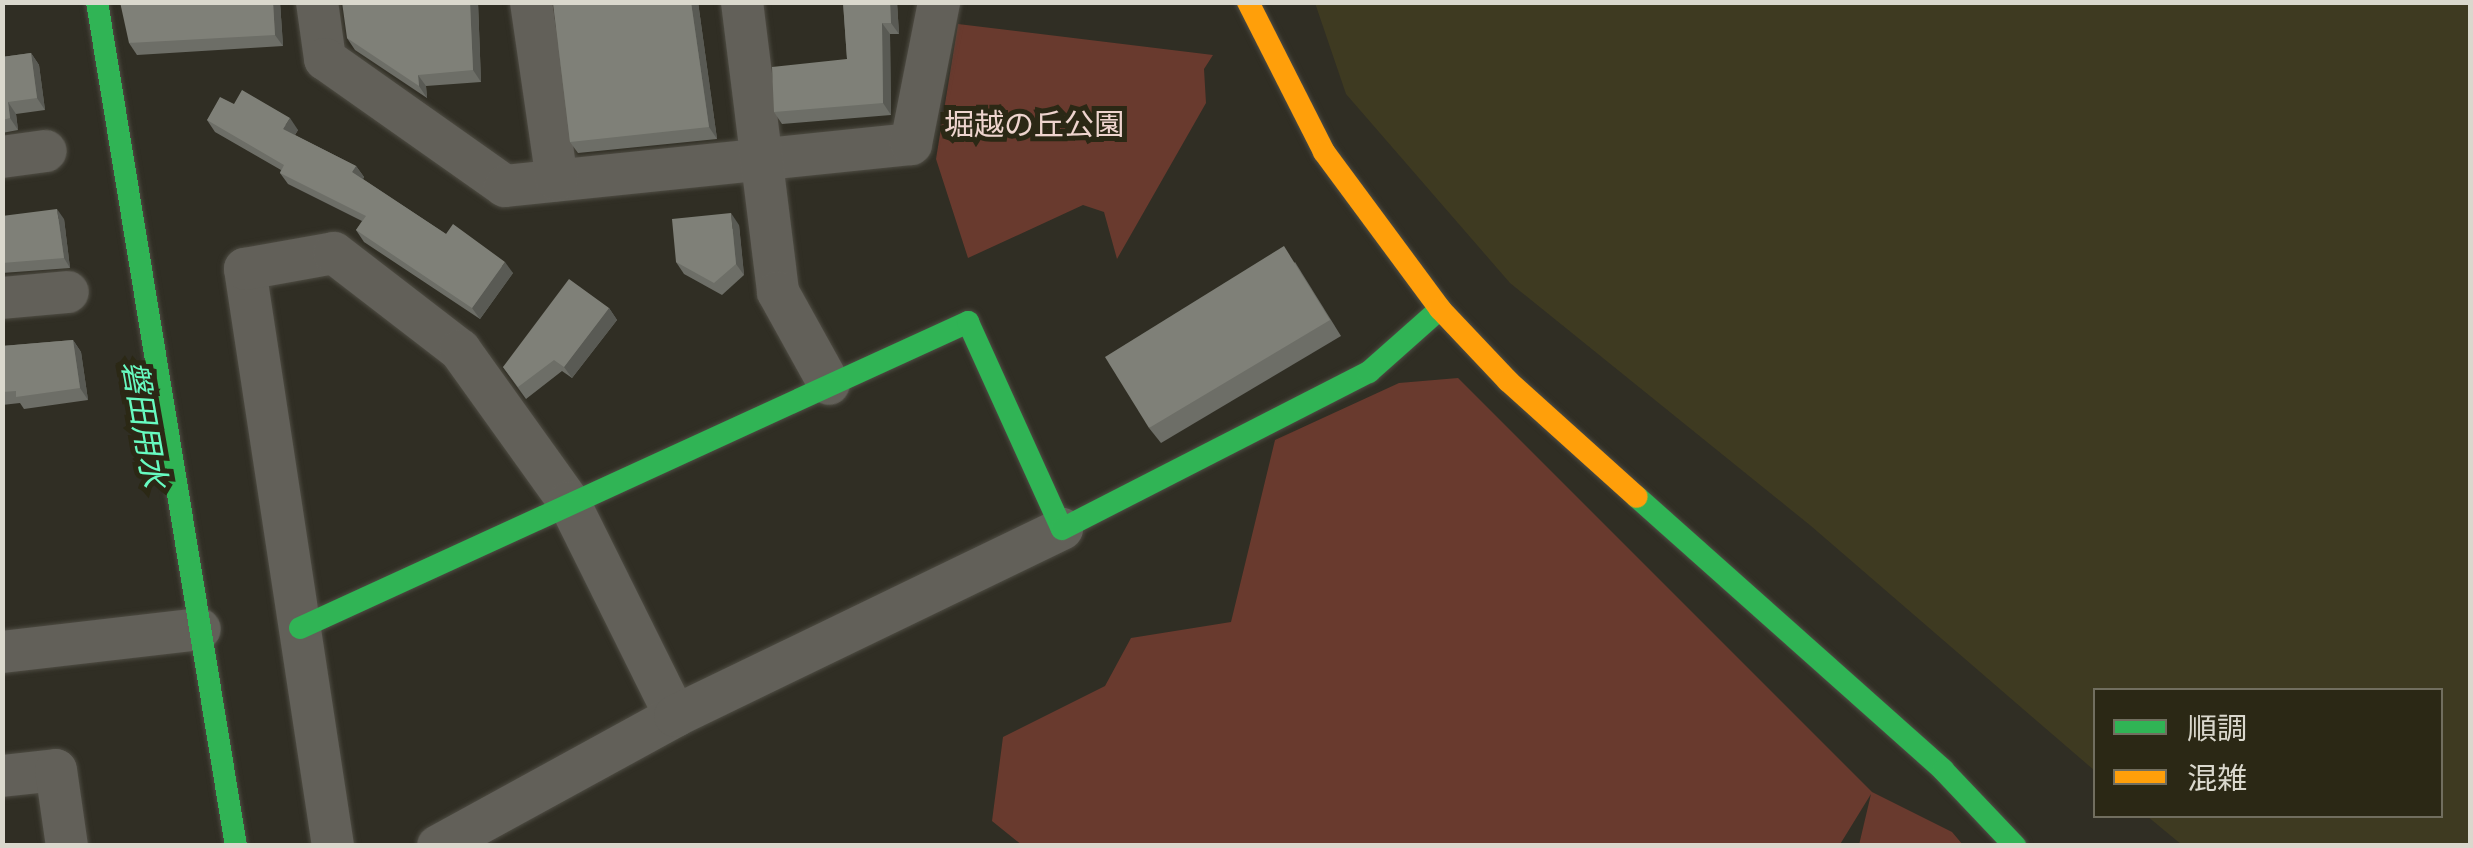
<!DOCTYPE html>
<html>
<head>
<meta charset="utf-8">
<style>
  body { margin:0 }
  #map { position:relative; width:2473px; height:848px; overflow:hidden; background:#302e24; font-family:"Source Sans 3","Noto Sans JP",sans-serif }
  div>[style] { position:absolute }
  .built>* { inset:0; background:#3e3a21 }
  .green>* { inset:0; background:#693a2e }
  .roads { filter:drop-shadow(0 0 2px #4e4c43) drop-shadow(0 0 2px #4e4c43) }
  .street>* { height:42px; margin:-21px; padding:0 21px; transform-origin:21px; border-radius:21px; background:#626059 }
  .fast>* { height:22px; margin:-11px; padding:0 11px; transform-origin:11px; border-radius:11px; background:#30b455 }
  .slow>* { height:22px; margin:-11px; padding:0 11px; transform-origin:11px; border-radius:11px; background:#ff9f0a }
  .wall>* { inset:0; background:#6d6e67 }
  .shaded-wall>* { inset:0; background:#595a54 }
  .building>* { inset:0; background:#7f8078 }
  span { translate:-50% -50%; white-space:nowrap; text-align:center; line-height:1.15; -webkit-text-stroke:10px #2b2815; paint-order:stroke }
  .park-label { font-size:30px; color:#eed4ce }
  .water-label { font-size:32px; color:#67fbc1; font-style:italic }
  .frame { position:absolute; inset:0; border:5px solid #dad8cd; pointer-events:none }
  .legend { position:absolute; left:2093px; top:688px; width:350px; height:130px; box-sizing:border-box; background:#2b2815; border:2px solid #716e5f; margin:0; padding:12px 18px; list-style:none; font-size:30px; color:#dad8cd }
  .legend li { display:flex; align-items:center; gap:20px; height:50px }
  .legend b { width:50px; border:2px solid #716e5f }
</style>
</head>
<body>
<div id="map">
  <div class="built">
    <div style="clip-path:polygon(1315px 3px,2470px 3px,2470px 845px,2182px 845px,2147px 816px,2440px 816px,2440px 690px,2096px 690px,2095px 771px,1811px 526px,1510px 283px,1346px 94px)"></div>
  </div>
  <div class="green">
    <div style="clip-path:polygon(958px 24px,1213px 55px,1204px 69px,1206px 103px,1117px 259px,1104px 212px,1083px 205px,968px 258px,936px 159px)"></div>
    <div style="clip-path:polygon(1458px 378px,1872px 792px,1952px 832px,1963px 845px,1859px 845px,1871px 794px,1839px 846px,1023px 846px,992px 821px,1003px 737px,1105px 686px,1131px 638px,1231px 622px,1275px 440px,1399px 383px)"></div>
  </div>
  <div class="roads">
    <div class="street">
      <div style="left:317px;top:2px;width:58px;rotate:82deg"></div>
      <div style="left:325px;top:59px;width:220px;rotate:35.2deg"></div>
      <div style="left:505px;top:186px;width:408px;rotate:-5.9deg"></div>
      <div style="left:911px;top:144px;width:145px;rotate:-78.8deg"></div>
      <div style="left:531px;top:2px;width:180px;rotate:81.7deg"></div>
      <div style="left:742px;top:2px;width:292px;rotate:82.9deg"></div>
      <div style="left:778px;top:292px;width:105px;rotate:61deg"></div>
      <div style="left:2px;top:157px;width:44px;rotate:-7.8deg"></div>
      <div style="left:2px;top:298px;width:66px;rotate:-5.2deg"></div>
      <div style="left:2px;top:652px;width:199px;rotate:-6.6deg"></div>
      <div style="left:2px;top:776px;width:54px;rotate:-6.3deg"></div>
      <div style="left:56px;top:770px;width:77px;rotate:81.8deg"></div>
      <div style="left:333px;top:846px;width:584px;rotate:-98.67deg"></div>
      <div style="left:245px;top:269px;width:90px;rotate:-10.2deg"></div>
      <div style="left:334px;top:253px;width:159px;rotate:37.6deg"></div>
      <div style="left:460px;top:350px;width:187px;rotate:54.4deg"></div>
      <div style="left:569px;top:502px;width:239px;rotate:63.6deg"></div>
      <div style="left:438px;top:846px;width:270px;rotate:-28.7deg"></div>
      <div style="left:675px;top:716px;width:430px;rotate:-25.8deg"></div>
    </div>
    <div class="fast">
      <div style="left:97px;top:2px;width:855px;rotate:80.65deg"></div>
      <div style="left:1637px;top:497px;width:410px;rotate:41.7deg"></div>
      <div style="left:1943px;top:770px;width:105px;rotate:46.5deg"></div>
      <div style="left:300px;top:628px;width:735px;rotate:-24.61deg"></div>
      <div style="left:968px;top:322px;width:227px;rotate:65.6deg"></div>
      <div style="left:1062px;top:529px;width:345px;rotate:-27.1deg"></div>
      <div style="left:1369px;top:372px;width:95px;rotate:-41.6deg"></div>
    </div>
    <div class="slow">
      <div style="left:1248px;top:2px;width:168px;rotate:63.1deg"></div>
      <div style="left:1324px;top:152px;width:195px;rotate:53.5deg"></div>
      <div style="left:1440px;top:309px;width:99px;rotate:46.6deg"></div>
      <div style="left:1508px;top:381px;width:173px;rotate:42deg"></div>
    </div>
  </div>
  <div class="wall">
    <div style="clip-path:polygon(280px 2px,283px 46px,137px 55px,129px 43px)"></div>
    <div style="clip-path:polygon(478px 2px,481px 82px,426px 86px,427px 98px,355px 50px,347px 38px)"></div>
    <div style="clip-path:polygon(553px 2px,698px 2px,717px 139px,578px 153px,570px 142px)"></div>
    <div style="clip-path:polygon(843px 2px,897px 2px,899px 34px,890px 34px,891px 115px,782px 124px,774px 112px,847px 59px)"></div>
    <div style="clip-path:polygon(31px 53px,39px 65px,45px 110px,16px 114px,18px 130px,2px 133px,2px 57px)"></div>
    <div style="clip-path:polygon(234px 104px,298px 130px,295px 135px,356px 166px,364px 177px,363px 179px,446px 234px,513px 273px,480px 319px,364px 242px,356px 230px,362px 221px,288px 184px,280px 173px,281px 170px,215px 132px,207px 120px)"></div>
    <div style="clip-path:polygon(2px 216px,64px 219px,70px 268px,2px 273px)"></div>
    <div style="clip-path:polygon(739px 225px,744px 275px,722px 295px,684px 274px,676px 262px)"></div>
    <div style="clip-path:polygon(1295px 262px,1341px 336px,1161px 443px,1149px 428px)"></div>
    <div style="clip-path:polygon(609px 308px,617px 320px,572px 378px,562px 371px,526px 399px,503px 367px)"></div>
    <div style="clip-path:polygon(73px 340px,81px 352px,88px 400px,24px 409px,20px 403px,2px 405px,2px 346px)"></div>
  </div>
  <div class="shaded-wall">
    <div style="clip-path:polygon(273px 2px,280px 2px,283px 46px,275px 35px)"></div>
    <div style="clip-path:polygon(470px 2px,478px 2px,481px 82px,473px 70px)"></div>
    <div style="clip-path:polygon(691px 2px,698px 2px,717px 139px,709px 127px)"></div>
    <div style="clip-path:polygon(890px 2px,897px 2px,899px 34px,891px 23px)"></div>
    <div style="clip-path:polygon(882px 23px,890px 34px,891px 115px,883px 103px)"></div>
    <div style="clip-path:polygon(31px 53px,39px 65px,45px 110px,37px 98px)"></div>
    <div style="clip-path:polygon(418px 75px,426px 86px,427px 98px,419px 86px)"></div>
    <div style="clip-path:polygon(8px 102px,16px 114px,18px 130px,10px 118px)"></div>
    <div style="clip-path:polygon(290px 118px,298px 130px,291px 141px,283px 129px)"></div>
    <div style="clip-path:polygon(356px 166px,364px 177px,360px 184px,352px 172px)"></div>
    <div style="clip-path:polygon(57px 209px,64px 219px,70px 268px,64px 258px)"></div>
    <div style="clip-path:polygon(731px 213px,739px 225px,744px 275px,736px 264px)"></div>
    <div style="clip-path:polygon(505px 262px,513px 273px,480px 319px,472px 308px)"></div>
    <div style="clip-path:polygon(609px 308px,617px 320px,572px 378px,564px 367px)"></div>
    <div style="clip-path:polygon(73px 340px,81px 352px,88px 400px,80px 388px)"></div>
  </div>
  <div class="building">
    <div style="clip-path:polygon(120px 2px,273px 2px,275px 35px,129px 43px)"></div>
    <div style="clip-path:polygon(342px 2px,470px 2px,473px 70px,418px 75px,419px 86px,347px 38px)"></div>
    <div style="clip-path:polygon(553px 2px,691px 2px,709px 127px,570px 142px)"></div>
    <div style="clip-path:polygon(843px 2px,890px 2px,891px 23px,882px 23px,883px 103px,774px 112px,772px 67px,847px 59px)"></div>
    <div style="clip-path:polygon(31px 53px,37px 98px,8px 102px,10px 118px,2px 120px,2px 57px)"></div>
    <div style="clip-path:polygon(242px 90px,290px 118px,283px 129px,356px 166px,352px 172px,446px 234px,453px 224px,505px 262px,472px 308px,356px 230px,366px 216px,280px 173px,284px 165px,207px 120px,220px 97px,234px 104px)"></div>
    <div style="clip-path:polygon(57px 209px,64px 258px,2px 263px,2px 216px)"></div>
    <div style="clip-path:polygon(731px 213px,736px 264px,714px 283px,676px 262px,672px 219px)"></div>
    <div style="clip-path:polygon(1284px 246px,1330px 320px,1149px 428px,1105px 357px)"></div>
    <div style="clip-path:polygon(569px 279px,609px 308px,564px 367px,554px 360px,518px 387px,503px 367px)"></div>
    <div style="clip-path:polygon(73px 340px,80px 388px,16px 397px,16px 391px,2px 392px,2px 346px)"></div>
  </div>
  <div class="park-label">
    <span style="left:1034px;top:126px">堀越の丘公園</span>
  </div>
  <div class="water-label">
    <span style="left:143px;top:424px;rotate:80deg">磐田用水</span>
  </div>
  <div class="frame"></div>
  <ul class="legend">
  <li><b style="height:12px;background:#30b455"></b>順調</li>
  <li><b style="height:12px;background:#ff9f0a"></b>混雑</li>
  </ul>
</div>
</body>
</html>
